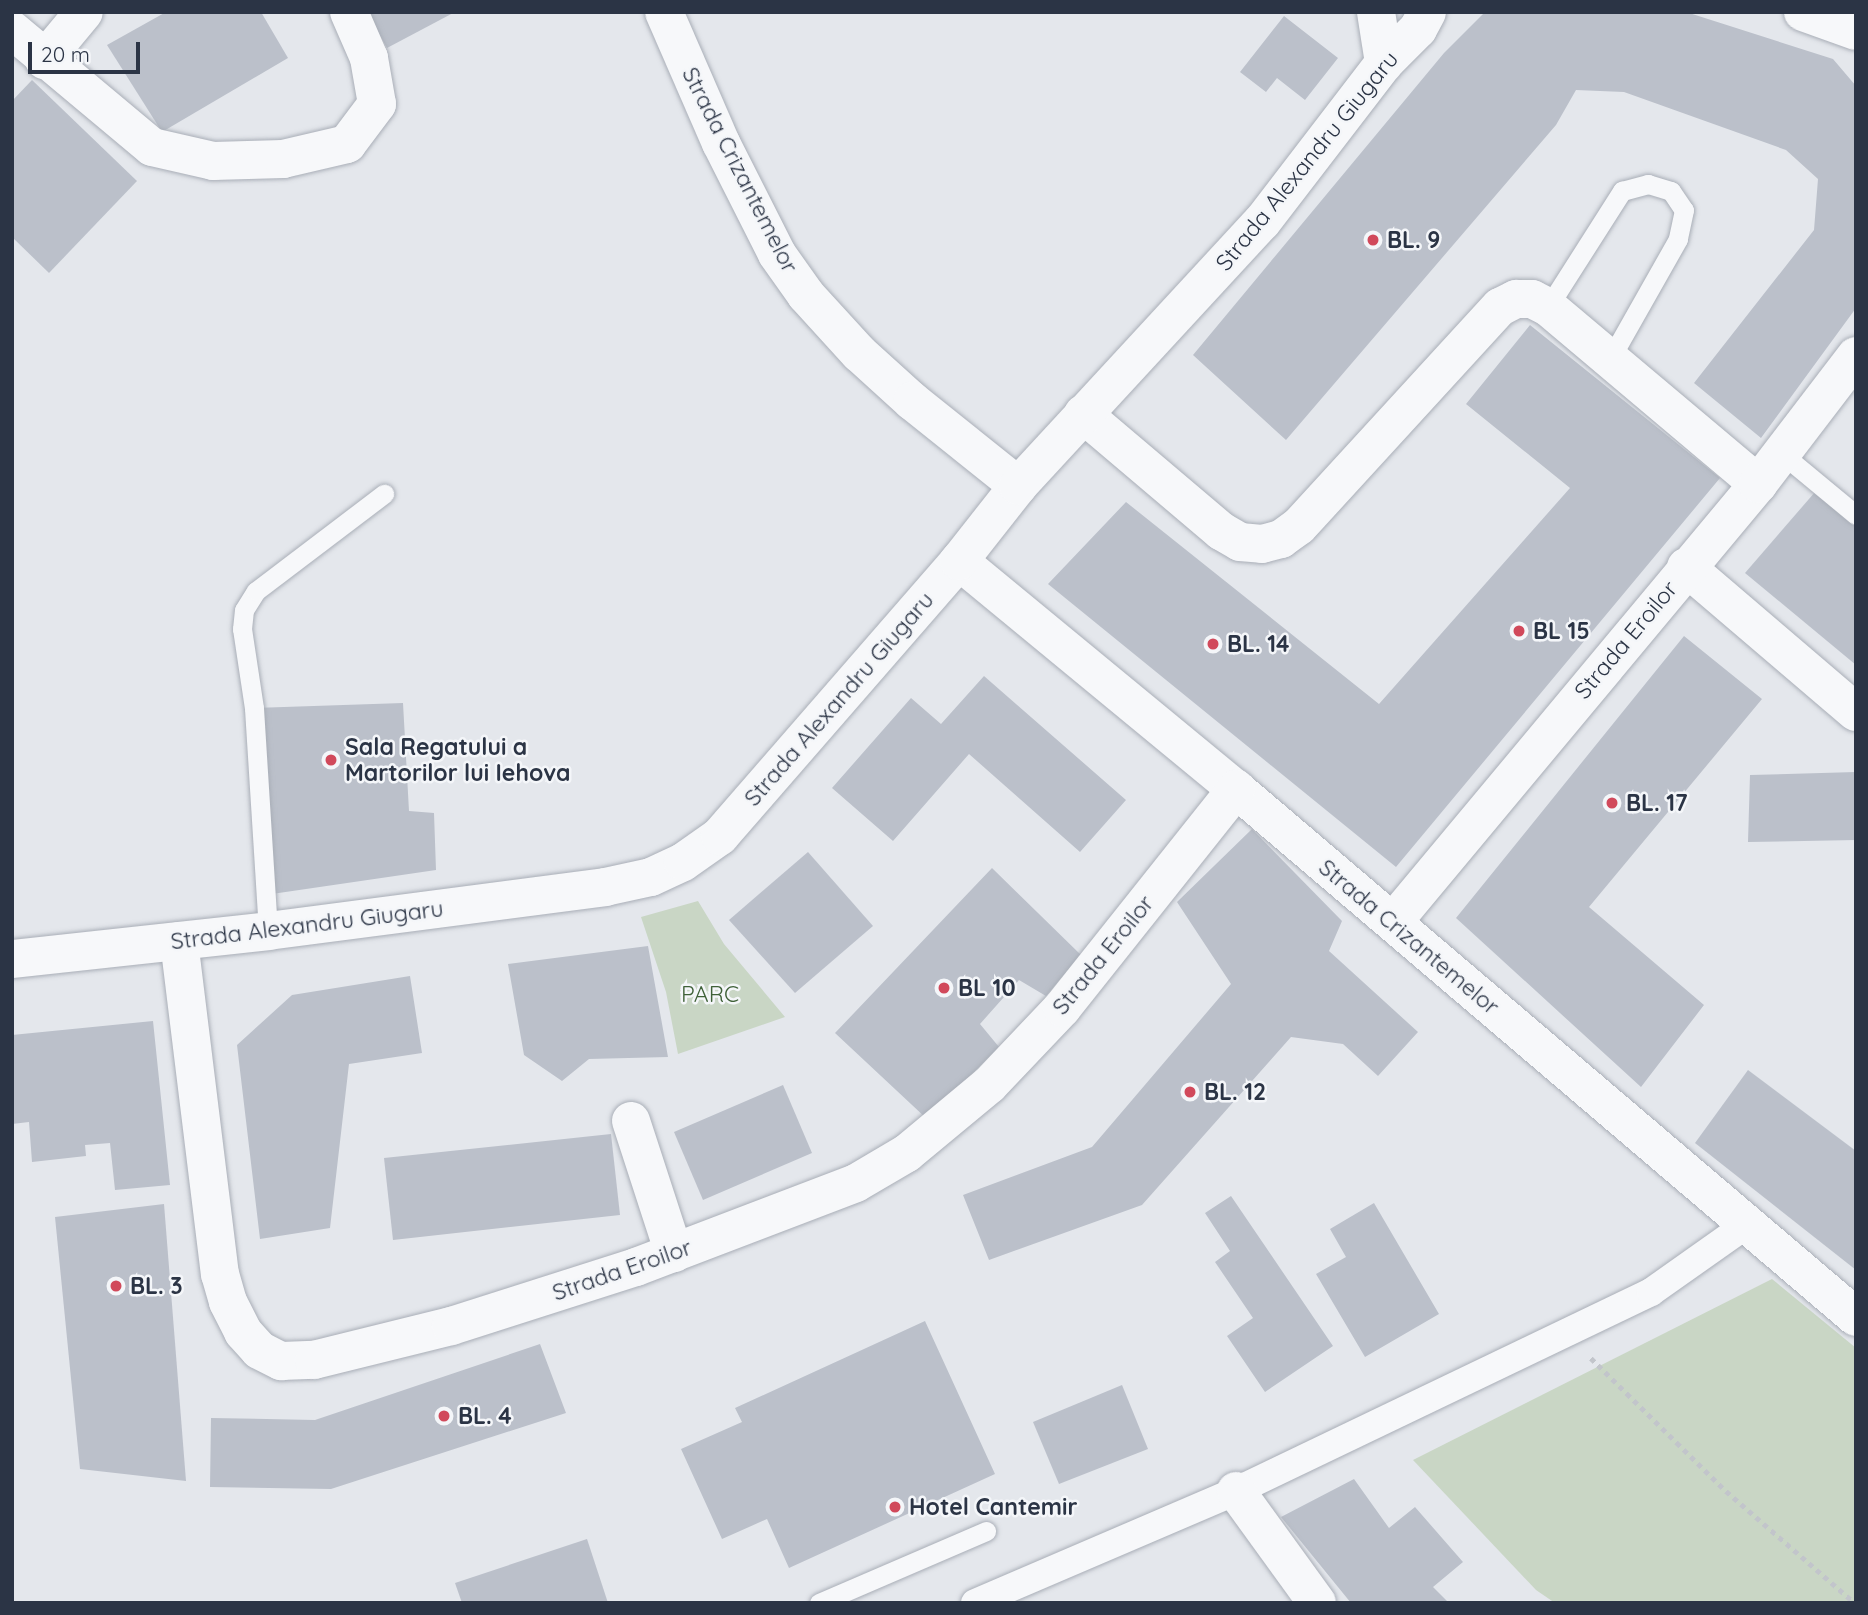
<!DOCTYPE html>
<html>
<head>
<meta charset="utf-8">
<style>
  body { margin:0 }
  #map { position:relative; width:1868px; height:1615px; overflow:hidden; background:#e4e7ec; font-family:Quicksand,sans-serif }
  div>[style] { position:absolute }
  .green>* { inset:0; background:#c9d6c5 }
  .building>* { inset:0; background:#bbc0ca }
  .path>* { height:4.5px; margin-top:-2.25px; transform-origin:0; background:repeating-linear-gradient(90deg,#c2c5cb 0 5px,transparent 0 10px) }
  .roads { filter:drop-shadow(0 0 2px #a9aeb7) drop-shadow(0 0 2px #a9aeb7) }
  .service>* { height:19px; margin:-9.5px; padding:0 9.5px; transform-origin:9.5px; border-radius:9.5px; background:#f7f8fa }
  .pedestrian>* { height:28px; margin:-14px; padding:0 14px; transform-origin:14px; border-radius:14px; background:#f7f8fa }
  .minor>* { height:38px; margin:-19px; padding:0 19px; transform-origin:19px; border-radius:19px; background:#f7f8fa }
  .tertiary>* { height:38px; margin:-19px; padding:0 19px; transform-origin:19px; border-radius:19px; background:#f7f8fa }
  .dots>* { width:19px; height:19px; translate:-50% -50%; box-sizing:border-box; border:4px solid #f4f6f9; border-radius:50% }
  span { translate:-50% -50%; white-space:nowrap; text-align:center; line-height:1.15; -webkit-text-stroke:5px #f4f6f9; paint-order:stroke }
  .street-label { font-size:23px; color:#2b3445 }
  .poi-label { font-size:23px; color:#2b3445; font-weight:700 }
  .left { translate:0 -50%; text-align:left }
  .park-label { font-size:23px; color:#3f6138 }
  .frame { position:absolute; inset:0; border:14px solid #2b3445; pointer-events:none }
  .scale { position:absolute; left:28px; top:42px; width:112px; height:32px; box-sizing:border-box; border:4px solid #2b3445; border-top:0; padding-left:9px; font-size:21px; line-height:24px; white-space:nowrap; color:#2b3445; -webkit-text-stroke:5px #f4f6f9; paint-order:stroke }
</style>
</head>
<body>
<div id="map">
  <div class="green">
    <div style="clip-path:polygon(698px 901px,724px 944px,785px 1017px,678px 1054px,666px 992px,641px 917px)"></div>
    <div style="clip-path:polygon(1772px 1279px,1856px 1348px,1856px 1603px,1555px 1603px,1536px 1590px,1413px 1460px)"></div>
  </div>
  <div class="building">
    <div style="clip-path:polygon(166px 12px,261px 12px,288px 58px,162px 132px,107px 45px)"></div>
    <div style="clip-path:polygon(367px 12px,455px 12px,387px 48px)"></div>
    <div style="clip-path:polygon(1485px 12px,1686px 12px,1833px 59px,1856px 86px,1856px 308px,1761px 438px,1694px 383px,1814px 230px,1818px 179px,1786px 150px,1624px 92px,1576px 90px,1556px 125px,1286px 440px,1193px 355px,1444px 53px)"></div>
    <div style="clip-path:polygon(1284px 16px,1338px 58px,1305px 100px,1277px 78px,1266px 92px,1240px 72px)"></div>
    <div style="clip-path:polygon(32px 80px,137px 181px,49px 273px,12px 237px,12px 101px)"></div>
    <div style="clip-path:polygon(1530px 325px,1720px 478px,1396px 867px,1048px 584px,1126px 502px,1379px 704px,1570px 488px,1466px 404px)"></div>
    <div style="clip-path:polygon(1815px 492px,1856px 527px,1856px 665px,1745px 573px)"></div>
    <div style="clip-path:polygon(1684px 636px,1762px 699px,1589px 907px,1704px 1005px,1641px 1087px,1456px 918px)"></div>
    <div style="clip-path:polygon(984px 676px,1126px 800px,1080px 852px,969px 754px,893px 841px,832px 788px,911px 698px,941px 724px)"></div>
    <div style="clip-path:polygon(403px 703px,409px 811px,434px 813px,436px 870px,265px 895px,254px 708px)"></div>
    <div style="clip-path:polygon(1856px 772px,1856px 840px,1748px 842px,1750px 775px)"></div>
    <div style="clip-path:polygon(1252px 829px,1342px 921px,1329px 951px,1418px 1032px,1378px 1076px,1343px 1044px,1291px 1037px,1142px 1205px,989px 1260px,963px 1195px,1092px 1147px,1231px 984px,1177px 902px)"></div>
    <div style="clip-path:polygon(808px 852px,873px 926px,795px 993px,729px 920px)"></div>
    <div style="clip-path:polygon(992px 868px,1081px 955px,1046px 996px,1019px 980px,980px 1024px,999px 1047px,927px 1119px,835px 1033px)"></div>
    <div style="clip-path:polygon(648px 946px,668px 1057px,589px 1059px,562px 1081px,524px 1055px,508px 964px)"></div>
    <div style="clip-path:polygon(410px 976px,422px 1053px,349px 1064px,330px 1228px,260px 1239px,237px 1045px,292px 995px)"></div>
    <div style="clip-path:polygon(153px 1021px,170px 1185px,115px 1190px,110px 1143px,85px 1145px,86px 1156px,32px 1162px,29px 1122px,12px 1124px,12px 1035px)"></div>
    <div style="clip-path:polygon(1748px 1070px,1856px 1151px,1856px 1270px,1695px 1143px)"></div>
    <div style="clip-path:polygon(783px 1085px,812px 1153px,703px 1200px,674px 1132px)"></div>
    <div style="clip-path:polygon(611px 1134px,620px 1215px,393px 1240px,384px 1158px)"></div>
    <div style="clip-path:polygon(1231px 1196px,1333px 1346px,1265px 1392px,1227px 1336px,1253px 1318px,1215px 1262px,1230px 1251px,1205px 1213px)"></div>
    <div style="clip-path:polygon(1374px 1203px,1439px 1314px,1365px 1357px,1316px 1274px,1346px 1257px,1330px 1229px)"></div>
    <div style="clip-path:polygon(164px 1204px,186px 1481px,80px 1469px,55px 1217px)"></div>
    <div style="clip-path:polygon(925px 1321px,995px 1474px,789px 1568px,767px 1519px,722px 1539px,681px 1449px,742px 1422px,735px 1408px)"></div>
    <div style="clip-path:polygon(540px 1344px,566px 1413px,331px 1489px,210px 1487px,211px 1418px,315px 1420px)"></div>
    <div style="clip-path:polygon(1122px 1385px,1148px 1449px,1059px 1484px,1033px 1422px)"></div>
    <div style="clip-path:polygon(1354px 1479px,1389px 1528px,1415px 1507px,1463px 1562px,1433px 1587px,1449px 1603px,1351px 1603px,1281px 1517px)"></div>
    <div style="clip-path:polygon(587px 1539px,608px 1603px,462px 1603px,455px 1583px)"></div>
  </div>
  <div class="path">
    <div style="left:1591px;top:1358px;width:190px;rotate:44.6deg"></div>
    <div style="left:1726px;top:1491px;width:171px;rotate:41deg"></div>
  </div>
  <div class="roads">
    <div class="service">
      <div style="left:1548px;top:307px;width:138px;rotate:-57.5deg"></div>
      <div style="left:1622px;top:191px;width:27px;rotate:-15deg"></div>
      <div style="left:1648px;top:184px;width:24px;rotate:17deg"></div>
      <div style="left:1671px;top:191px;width:23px;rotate:56deg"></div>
      <div style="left:1684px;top:210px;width:30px;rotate:102deg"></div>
      <div style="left:1678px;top:239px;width:138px;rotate:119.5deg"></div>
      <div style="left:1781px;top:453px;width:97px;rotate:39.6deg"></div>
      <div style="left:268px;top:931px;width:223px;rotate:-93.6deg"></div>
      <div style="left:254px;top:708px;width:80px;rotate:-98.6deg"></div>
      <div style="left:242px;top:629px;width:19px;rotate:-84deg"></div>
      <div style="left:244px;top:610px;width:22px;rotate:-58deg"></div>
      <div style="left:256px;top:591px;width:161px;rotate:-37.2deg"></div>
      <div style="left:819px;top:1603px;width:182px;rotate:-23.3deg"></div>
    </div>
    <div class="pedestrian">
      <div style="left:975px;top:1603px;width:284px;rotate:-23.2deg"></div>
      <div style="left:1236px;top:1491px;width:460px;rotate:-25.6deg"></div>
      <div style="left:1651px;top:1292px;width:116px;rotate:-35.2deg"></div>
    </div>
    <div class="minor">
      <div style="left:664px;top:12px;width:143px;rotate:66.5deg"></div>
      <div style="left:721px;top:143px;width:124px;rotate:63.2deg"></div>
      <div style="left:777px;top:254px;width:50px;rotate:54.7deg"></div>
      <div style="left:806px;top:295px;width:79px;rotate:47.6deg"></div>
      <div style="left:859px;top:353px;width:72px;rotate:42.2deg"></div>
      <div style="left:912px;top:401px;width:136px;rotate:38.7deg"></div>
      <div style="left:1376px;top:12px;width:52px;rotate:81.1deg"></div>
      <div style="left:12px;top:30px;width:182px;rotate:39.9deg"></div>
      <div style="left:152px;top:147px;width:63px;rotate:12.9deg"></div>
      <div style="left:213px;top:161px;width:70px;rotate:-1.6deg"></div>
      <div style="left:283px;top:159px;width:66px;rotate:-13.2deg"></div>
      <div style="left:347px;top:144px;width:50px;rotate:-53.1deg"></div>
      <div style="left:377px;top:104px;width:47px;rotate:-99.9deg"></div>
      <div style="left:369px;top:58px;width:50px;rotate:-113.5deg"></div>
      <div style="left:44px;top:60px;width:62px;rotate:-50.2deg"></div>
      <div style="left:1083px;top:414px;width:181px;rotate:40.3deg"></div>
      <div style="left:1221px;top:531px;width:22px;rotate:30deg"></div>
      <div style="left:1240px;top:542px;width:22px;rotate:5deg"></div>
      <div style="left:1262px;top:544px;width:20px;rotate:-15deg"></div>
      <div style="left:1281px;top:539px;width:22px;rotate:-36deg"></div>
      <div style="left:1299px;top:526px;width:297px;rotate:-47.5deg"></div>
      <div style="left:1500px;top:307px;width:18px;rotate:-27deg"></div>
      <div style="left:1516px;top:299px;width:16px"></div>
      <div style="left:1532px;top:299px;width:18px;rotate:27deg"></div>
      <div style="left:1548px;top:307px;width:275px;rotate:40.1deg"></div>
      <div style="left:959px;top:561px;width:359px;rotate:39.5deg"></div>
      <div style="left:1236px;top:789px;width:814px;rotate:40.42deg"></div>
      <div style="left:1686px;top:567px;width:223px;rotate:40.5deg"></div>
      <div style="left:1393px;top:922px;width:570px;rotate:-50.19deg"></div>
      <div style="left:1758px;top:484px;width:161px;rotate:-52.6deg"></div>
      <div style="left:179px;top:941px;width:336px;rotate:83deg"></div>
      <div style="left:220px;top:1274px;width:29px;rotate:74deg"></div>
      <div style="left:228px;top:1302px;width:34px;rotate:63deg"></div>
      <div style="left:243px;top:1332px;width:24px;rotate:48deg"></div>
      <div style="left:259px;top:1350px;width:25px;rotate:27deg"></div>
      <div style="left:281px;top:1361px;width:33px;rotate:-2deg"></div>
      <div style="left:314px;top:1360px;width:141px;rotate:-13.9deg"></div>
      <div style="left:451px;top:1326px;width:194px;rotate:-17.7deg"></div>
      <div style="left:636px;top:1267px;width:235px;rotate:-20.9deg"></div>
      <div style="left:856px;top:1183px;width:59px;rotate:-30.5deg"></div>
      <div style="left:907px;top:1153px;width:107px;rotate:-39.7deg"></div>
      <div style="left:989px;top:1085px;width:106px;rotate:-46.5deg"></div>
      <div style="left:1062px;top:1008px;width:280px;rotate:-51.5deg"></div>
      <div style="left:12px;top:959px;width:258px;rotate:-6.2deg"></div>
      <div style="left:268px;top:931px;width:340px;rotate:-7.4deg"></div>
      <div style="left:605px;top:887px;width:47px;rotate:-12.3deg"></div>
      <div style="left:651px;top:877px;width:35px;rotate:-25deg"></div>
      <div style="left:683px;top:862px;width:45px;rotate:-35.1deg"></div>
      <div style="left:720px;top:836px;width:364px;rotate:-49deg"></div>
      <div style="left:959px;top:561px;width:95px;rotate:-51.8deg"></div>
      <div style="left:1018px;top:486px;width:359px;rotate:-47.3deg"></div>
      <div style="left:1262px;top:222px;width:200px;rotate:-52.5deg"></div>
      <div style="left:1384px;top:63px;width:48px;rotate:-45deg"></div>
      <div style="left:1418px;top:29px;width:19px;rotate:-62deg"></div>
      <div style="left:631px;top:1121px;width:139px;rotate:72deg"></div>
      <div style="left:1236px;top:1491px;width:138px;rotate:54.1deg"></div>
    </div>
    <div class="tertiary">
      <div style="left:1803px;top:12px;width:56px;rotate:19.7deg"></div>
    </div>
  </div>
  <div class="dots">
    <div style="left:1373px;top:240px;background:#d1495b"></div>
    <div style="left:1519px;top:631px;background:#d1495b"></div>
    <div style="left:1213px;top:644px;background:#d1495b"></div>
    <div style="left:331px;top:760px;background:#d1495b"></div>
    <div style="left:1612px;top:803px;background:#d1495b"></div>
    <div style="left:944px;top:988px;background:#d1495b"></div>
    <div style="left:1190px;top:1092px;background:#d1495b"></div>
    <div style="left:116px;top:1286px;background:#d1495b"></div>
    <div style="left:444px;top:1416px;background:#d1495b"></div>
    <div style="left:895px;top:1507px;background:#d1495b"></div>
  </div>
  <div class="street-label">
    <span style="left:1307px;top:161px;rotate:-51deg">Strada Alexandru Giugaru</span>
    <span style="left:740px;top:170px;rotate:63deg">Strada Crizantemelor</span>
    <span style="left:1626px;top:640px;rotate:-50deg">Strada Eroilor</span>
    <span style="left:839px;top:699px;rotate:-49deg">Strada Alexandru Giugaru</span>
    <span style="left:307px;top:925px;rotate:-7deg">Strada Alexandru Giugaru</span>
    <span style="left:1409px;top:937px;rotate:40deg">Strada Crizantemelor</span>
    <span style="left:1103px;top:955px;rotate:-51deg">Strada Eroilor</span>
    <span style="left:622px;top:1270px;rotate:-19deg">Strada Eroilor</span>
  </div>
  <div class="poi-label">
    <span class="left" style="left:1387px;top:240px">BL. 9</span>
    <span class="left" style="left:1533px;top:631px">BL 15</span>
    <span class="left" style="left:1227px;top:644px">BL. 14</span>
    <span class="left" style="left:345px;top:760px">Sala Regatului a<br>Martorilor lui Iehova</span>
    <span class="left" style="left:1626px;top:803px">BL. 17</span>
    <span class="left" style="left:958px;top:988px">BL 10</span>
    <span class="left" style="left:1204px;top:1092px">BL. 12</span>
    <span class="left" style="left:130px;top:1286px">BL. 3</span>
    <span class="left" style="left:458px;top:1416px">BL. 4</span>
    <span class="left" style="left:909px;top:1507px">Hotel Cantemir</span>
  </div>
  <div class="park-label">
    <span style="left:710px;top:994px">PARC</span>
  </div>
  <div class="frame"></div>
  <div class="scale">20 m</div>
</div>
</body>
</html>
